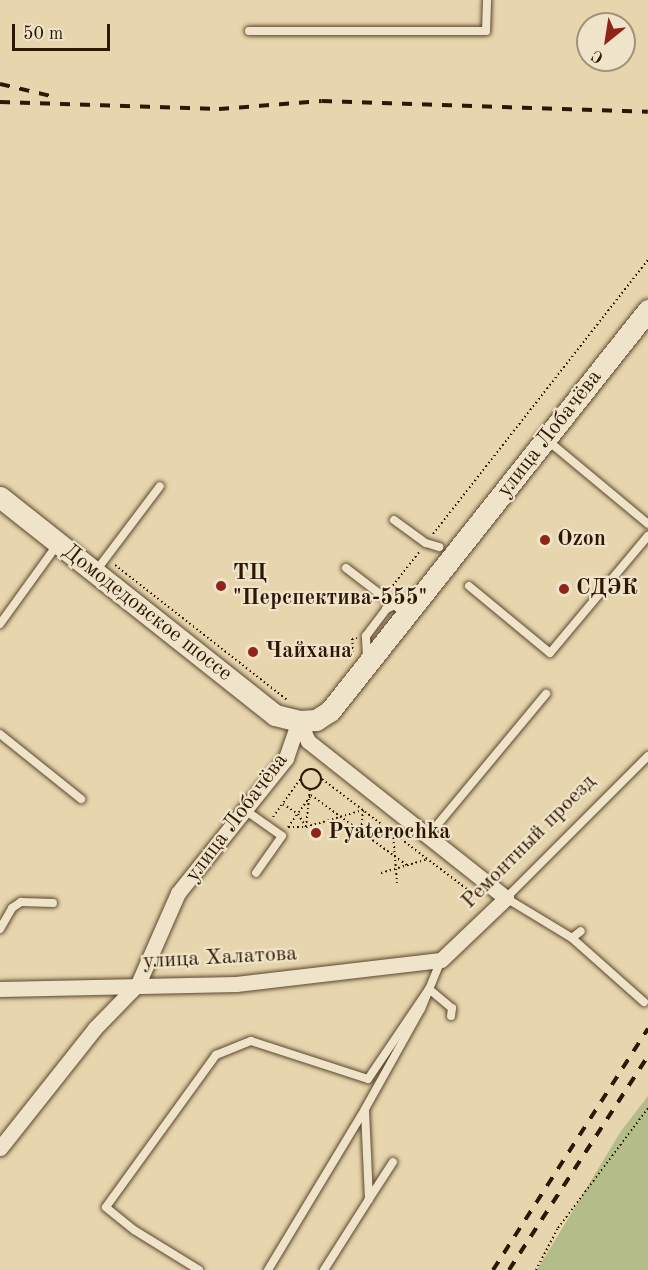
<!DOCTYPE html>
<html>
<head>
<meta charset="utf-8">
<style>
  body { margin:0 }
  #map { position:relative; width:648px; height:1270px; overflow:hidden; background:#e6d5ad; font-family:"Old Standard TT",serif }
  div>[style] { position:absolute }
  .green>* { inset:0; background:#b4bd8a }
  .path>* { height:2px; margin-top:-1px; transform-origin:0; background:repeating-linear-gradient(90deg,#2f1603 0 1.5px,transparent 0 4.5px) }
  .path>.ring { margin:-1px; padding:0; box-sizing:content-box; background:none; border:2px solid #2f1603; border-radius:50% }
  .roads { filter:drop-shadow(0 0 2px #5d462e) drop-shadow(0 0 2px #5d462e) }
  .service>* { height:8px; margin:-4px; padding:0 4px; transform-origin:4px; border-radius:4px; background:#efe4ca }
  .minor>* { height:15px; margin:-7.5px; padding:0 7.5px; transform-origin:7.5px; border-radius:7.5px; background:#efe4ca }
  .secondary>* { height:21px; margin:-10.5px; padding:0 10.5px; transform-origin:10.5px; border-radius:10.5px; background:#efe4ca }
  .rail>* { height:4px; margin-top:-2px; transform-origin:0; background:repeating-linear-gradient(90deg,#2f1603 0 10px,transparent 0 20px) }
  .dots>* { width:16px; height:16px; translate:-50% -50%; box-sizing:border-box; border:3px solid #efe4ca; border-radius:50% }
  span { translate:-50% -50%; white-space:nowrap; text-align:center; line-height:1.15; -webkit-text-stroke:4.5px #efe4ca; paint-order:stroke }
  .street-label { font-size:22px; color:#2f1603 }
  .poi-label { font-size:22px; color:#2f1603; font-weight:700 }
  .left { translate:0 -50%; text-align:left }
  .north { position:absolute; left:576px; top:12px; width:60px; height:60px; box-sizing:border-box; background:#efe4ca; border:2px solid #a2927a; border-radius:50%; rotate:210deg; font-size:16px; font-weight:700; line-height:24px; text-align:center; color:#2f1603 }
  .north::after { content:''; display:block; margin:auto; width:21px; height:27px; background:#8f2418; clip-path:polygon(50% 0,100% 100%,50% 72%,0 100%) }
  .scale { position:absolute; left:12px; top:24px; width:98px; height:27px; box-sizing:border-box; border:3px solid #2f1603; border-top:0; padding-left:8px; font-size:18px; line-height:21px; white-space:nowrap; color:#2f1603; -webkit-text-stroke:4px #efe4ca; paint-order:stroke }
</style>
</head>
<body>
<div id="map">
  <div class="green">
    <div style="clip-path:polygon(648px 1096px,648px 1270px,537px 1270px,621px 1131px)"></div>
  </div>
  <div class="path">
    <div style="left:433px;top:534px;width:348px;rotate:-51.9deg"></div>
    <div style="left:115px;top:565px;width:219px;rotate:38.1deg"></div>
    <div style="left:390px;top:589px;width:48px;rotate:-51.7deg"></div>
    <div style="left:353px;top:653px;width:14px;rotate:-94deg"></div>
    <div style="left:352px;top:639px;width:5px;rotate:-11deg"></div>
    <div class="ring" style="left:301px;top:769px;width:18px;height:18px"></div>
    <div style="left:322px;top:779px;width:192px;rotate:37.2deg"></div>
    <div style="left:283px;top:804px;width:18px;rotate:34deg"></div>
    <div style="left:298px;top:814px;width:15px;rotate:58deg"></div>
    <div style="left:273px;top:817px;width:48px;rotate:-54.3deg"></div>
    <div style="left:288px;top:827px;width:39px;rotate:-54deg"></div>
    <div style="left:311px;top:795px;width:120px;rotate:36.2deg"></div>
    <div style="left:288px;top:827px;width:18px"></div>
    <div style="left:306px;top:827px;width:59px;rotate:-16.6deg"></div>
    <div style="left:363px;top:810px;width:22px;rotate:95deg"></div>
    <div style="left:306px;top:827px;width:38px;rotate:-84deg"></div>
    <div style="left:371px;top:839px;width:23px;rotate:-15deg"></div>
    <div style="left:393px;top:833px;width:50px;rotate:85.4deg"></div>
    <div style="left:381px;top:873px;width:49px;rotate:-16.6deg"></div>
    <div style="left:536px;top:1270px;width:47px;rotate:-62.4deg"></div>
    <div style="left:558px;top:1228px;width:150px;rotate:-53.1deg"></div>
  </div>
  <div class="roads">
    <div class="service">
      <div style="left:249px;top:31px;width:237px"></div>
      <div style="left:486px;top:31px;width:31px;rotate:-88deg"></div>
      <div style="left:547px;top:440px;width:131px;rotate:39.7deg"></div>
      <div style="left:394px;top:520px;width:39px;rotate:36deg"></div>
      <div style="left:426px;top:543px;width:14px;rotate:17deg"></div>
      <div style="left:346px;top:568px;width:76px;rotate:37.5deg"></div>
      <div style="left:96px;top:571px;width:106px;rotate:-53deg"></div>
      <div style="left:469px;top:586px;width:105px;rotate:39.6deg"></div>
      <div style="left:550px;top:653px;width:153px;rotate:-50.1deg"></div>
      <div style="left:0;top:624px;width:97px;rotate:-54.2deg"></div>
      <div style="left:367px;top:657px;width:21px;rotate:-93deg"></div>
      <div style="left:366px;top:636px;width:34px;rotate:-53deg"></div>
      <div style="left:386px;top:609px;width:10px;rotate:-24deg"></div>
      <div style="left:0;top:734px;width:104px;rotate:38.7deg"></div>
      <div style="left:245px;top:810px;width:45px;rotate:35.1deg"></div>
      <div style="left:282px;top:836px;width:45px;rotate:125.1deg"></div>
      <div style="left:428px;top:836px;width:185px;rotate:-50.3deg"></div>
      <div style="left:0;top:929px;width:24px;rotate:-60deg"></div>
      <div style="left:12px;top:908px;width:11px;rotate:-34deg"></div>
      <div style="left:21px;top:902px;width:32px;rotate:2deg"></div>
      <div style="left:572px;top:938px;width:11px;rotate:-38deg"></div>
      <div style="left:429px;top:989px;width:30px;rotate:40deg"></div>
      <div style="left:452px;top:1008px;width:8px;rotate:97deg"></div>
      <div style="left:644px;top:1002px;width:96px;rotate:-138.4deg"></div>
      <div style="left:572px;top:938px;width:77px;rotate:-148.8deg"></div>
      <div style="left:506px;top:898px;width:201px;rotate:-45deg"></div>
      <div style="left:369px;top:1199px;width:44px;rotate:-57deg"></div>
      <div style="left:199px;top:1270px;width:76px;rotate:-148.4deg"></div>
      <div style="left:134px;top:1230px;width:36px;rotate:-141deg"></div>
      <div style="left:106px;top:1207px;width:188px;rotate:-54.1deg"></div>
      <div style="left:216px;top:1055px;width:38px;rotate:-22deg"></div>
      <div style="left:251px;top:1041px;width:123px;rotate:18deg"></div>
      <div style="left:368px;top:1079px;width:109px;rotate:-55.9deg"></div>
      <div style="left:268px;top:1270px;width:188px;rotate:-58.9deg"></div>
      <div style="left:365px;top:1109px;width:115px;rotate:-60.8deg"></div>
      <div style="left:421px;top:1009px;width:53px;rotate:-67.8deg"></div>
      <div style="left:324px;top:1270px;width:84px;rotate:-57.6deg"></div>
      <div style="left:369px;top:1199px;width:89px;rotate:-92.6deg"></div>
    </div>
    <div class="minor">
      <div style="left:0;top:989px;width:236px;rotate:-1.2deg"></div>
      <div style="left:236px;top:984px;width:206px;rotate:-6.7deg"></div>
      <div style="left:441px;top:960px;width:90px;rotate:-43.6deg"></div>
      <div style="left:506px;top:898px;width:253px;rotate:-141.6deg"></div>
      <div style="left:308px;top:741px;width:22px;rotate:-114deg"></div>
      <div style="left:0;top:1148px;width:153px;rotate:-51.6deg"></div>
      <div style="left:95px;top:1028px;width:62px;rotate:-45.7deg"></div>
      <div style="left:138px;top:984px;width:99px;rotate:-66.3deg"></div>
      <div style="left:178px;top:893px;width:173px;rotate:-51.3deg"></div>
      <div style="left:286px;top:758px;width:39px;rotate:-71deg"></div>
    </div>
    <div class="secondary">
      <div style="left:0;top:497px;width:351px;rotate:38.4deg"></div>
      <div style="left:275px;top:715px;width:25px;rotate:14deg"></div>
      <div style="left:299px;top:721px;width:17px;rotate:-3deg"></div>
      <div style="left:316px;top:720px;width:17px;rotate:-33deg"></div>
      <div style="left:330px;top:711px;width:512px;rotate:-51.58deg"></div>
    </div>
  </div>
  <div class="rail">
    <div style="left:0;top:84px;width:57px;rotate:13.3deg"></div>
    <div style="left:0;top:102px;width:219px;rotate:1.8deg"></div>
    <div style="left:219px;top:109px;width:103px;rotate:-4.4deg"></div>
    <div style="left:322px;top:101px;width:326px;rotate:1.9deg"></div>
    <div style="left:493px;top:1270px;width:287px;rotate:-57.3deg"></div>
    <div style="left:509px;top:1270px;width:255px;rotate:-57deg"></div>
  </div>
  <div class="dots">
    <div style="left:545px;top:540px;background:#8f2418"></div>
    <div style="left:221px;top:586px;background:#8f2418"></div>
    <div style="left:564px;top:589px;background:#8f2418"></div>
    <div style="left:253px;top:652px;background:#8f2418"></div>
    <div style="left:316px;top:833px;background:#8f2418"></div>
  </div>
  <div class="street-label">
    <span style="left:550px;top:434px;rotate:-52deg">улица Лобачёва</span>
    <span style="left:147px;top:613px;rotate:38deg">Домодедовское шоссе</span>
    <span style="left:237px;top:818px;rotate:-53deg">улица Лобачёва</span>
    <span style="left:529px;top:842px;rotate:-45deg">Ремонтный проезд</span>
    <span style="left:220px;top:958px;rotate:-3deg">улица Халатова</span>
  </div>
  <div class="poi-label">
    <span class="left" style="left:557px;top:540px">Ozon</span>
    <span class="left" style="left:233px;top:586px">ТЦ<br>"Перспектива-555"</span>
    <span class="left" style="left:576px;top:589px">СДЭК</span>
    <span class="left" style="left:265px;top:652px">Чайхана</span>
    <span class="left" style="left:328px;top:833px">Pyaterochka</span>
  </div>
  <div class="north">С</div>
  <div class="scale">50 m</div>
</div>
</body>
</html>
